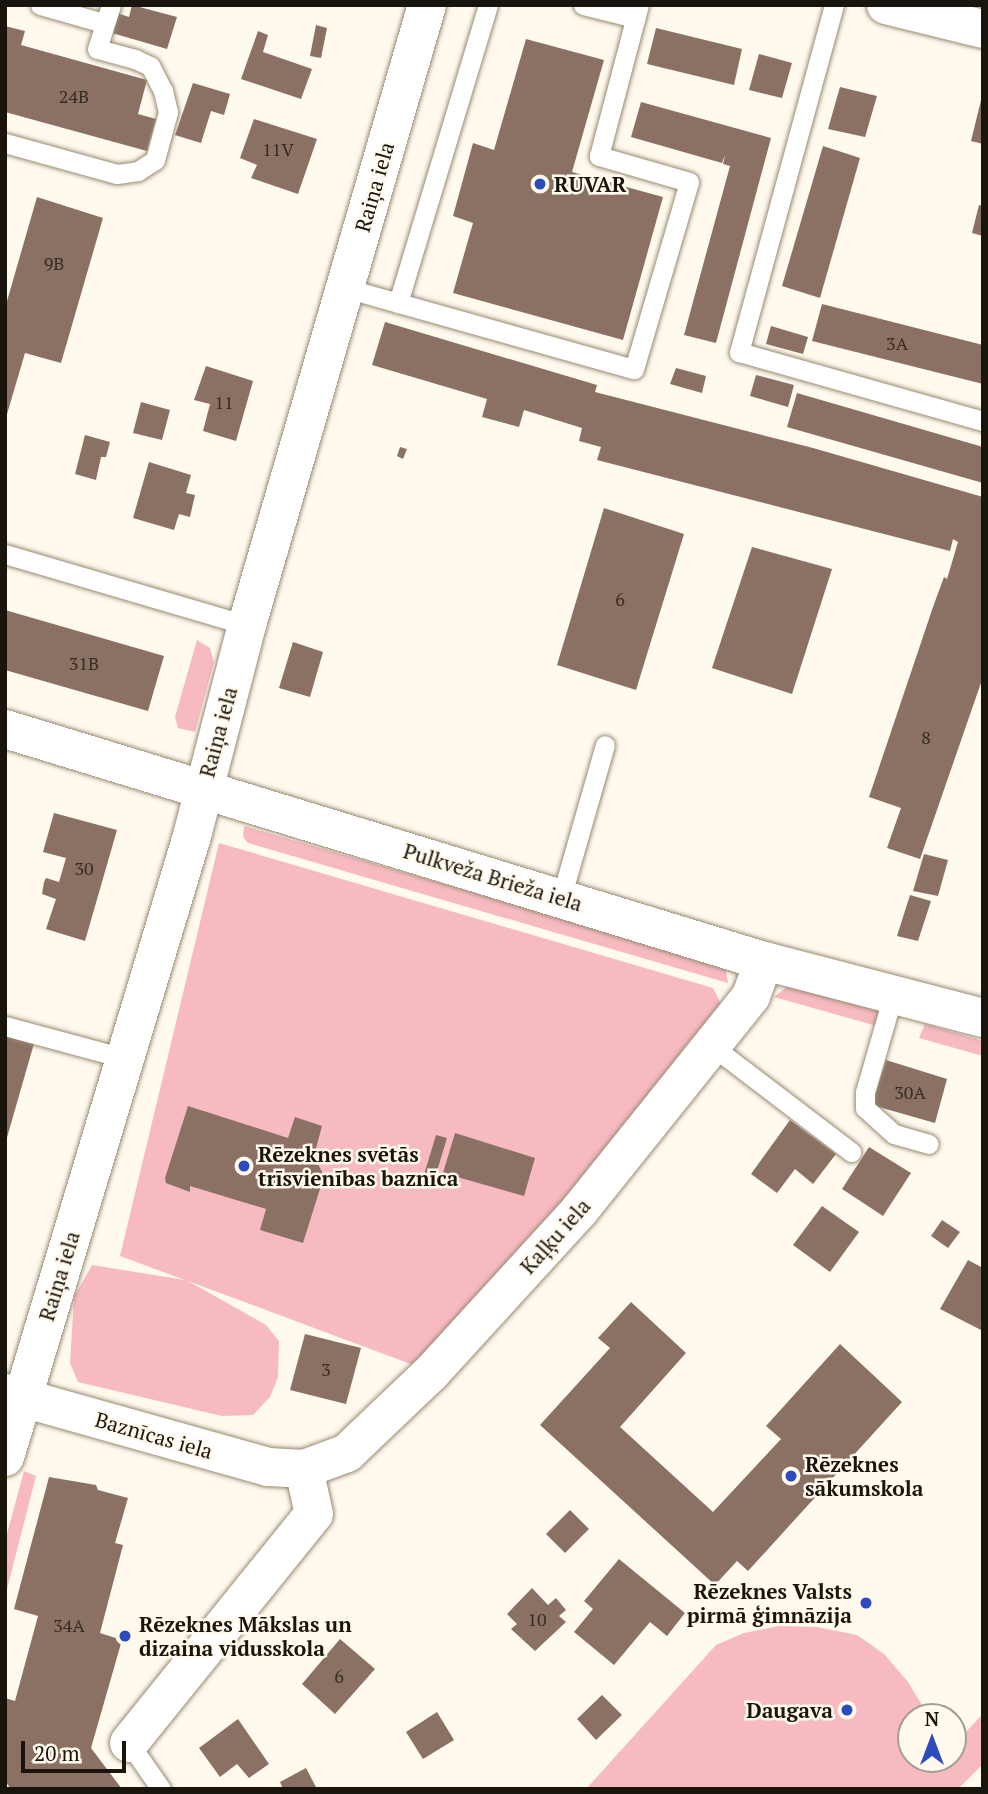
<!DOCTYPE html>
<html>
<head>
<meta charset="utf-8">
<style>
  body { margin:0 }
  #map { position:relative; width:988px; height:1794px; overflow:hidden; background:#fff9ee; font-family:"PT Serif",serif }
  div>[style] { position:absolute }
  .green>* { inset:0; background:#f7bac1 }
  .building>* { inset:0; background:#8b7164 }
  .roads { filter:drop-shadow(0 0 2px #988a72) drop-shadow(0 0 2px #988a72) }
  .service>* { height:19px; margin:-9.5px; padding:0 9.5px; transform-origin:9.5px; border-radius:9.5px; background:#fff }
  .minor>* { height:38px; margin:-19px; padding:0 19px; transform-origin:19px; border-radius:19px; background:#fff }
  .dots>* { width:19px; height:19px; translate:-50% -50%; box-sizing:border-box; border:4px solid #fff9ee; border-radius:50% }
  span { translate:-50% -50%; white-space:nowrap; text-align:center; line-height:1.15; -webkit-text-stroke:5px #fff9ee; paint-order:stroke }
  .number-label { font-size:18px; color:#362c22 }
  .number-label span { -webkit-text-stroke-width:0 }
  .poi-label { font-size:21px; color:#1a150c; font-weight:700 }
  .left { translate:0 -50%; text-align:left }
  .right { translate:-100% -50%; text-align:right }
  .street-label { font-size:21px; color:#1a150c }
  .frame { position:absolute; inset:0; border:7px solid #1a150c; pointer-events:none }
  .north { position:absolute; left:897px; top:1703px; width:70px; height:70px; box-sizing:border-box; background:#fff9ee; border:2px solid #a39e94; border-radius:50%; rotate:0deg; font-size:19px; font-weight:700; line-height:28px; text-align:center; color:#1a150c }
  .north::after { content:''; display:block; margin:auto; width:24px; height:32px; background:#2c4bbc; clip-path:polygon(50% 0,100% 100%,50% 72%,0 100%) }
  .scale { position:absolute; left:21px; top:1741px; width:105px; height:32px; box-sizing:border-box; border:4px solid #1a150c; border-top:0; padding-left:9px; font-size:21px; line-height:24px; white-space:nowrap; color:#1a150c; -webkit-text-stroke:5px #fff9ee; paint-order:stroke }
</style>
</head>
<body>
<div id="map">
  <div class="green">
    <div style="clip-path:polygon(197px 640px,210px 648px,214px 662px,195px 732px,178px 728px,175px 717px)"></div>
    <div style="clip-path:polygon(244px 826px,717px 963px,726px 970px,728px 983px,248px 843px,243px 837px)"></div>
    <div style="clip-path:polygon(219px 843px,713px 988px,720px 1002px,719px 1008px,432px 1372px,188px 1281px,266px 1325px,279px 1341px,278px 1377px,270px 1397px,253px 1415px,222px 1416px,78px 1382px,70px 1363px,74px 1297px,92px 1265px,185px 1280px,120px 1256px)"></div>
    <div style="clip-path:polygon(788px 986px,877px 1010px,880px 1013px,877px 1026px,774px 997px)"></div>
    <div style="clip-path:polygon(925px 1024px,983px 1041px,983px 1056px,919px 1038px)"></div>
    <div style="clip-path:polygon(24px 1471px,36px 1476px,5px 1597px,5px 1541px)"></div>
    <div style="clip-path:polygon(779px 1626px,817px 1627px,857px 1635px,884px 1654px,908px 1682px,922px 1705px,924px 1717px,911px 1717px,911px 1759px,928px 1759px,926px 1772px,939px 1759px,953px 1759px,953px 1745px,983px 1714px,983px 1764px,958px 1789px,586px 1789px,716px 1645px,744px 1633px)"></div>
  </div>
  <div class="building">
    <div style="clip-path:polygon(132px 5px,177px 17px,167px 49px,112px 33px,117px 13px,129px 17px)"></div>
    <div style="clip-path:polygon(316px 25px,327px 28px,321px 58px,310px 56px)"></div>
    <div style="clip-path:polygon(5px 26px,25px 31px,21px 45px,147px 80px,138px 114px,156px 119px,147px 151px,5px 112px)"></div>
    <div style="clip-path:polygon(656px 28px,742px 49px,734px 85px,647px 64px)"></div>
    <div style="clip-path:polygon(258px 31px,268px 35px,263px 52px,312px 69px,301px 99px,241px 79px)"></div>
    <div style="clip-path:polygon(526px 39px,604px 60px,572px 172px,663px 197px,623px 340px,453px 293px,473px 223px,453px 216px,473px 143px,494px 150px)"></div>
    <div style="clip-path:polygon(759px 54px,792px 63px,782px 98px,749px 90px)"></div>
    <div style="clip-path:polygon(193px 83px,230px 94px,224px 115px,211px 111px,201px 143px,175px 135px)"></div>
    <div style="clip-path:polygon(840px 87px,877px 96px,865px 137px,828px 129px)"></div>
    <div style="clip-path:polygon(983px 92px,983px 144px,971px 141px)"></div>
    <div style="clip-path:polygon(641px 102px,771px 138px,716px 343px,684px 335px,730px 166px,723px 164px,725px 155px,722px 163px,631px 137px)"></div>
    <div style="clip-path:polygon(254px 119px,317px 139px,298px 194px,251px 178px,257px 165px,240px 158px)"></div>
    <div style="clip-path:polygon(823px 146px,860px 158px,820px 298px,782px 286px)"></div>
    <div style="clip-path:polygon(37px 197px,103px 218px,61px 363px,25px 353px,5px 421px,5px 308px)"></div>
    <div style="clip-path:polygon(979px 205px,983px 206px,983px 236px,972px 233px)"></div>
    <div style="clip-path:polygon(822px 304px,983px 345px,983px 384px,812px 341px)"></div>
    <div style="clip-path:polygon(385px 322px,597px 385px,595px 392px,813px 448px,983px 497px,983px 677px,920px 859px,887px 848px,901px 808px,869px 797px,933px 607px,944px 577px,947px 579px,958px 542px,953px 539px,950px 551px,597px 460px,601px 447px,579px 441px,582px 428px,524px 410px,519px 427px,482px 417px,487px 399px,372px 365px)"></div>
    <div style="clip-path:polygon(771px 326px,808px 337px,803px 354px,766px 344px)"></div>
    <div style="clip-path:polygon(206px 366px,253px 381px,236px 441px,203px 431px,210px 404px,194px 400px)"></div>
    <div style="clip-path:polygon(676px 368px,706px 376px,702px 393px,670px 384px)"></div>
    <div style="clip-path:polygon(756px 375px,794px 385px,788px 407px,750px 396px)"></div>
    <div style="clip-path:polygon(797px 393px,983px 447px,983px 483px,787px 427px)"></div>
    <div style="clip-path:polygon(141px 402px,170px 410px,162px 440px,133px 433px)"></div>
    <div style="clip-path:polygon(85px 435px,110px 442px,106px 457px,101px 457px,96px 480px,75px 474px)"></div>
    <div style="clip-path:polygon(400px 447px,407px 449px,403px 459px,397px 456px)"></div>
    <div style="clip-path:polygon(149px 462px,191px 475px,186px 493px,195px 495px,190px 517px,179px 514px,174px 530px,133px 518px)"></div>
    <div style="clip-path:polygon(604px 508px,684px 534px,636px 690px,557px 665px)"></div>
    <div style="clip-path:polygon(752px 547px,832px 569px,792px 694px,712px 668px)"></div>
    <div style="clip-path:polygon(5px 610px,164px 656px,148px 711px,5px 670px)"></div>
    <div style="clip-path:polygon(293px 642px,323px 652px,310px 697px,279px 688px)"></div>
    <div style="clip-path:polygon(54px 813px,117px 830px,85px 941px,46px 929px,56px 899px,42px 894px,44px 882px,46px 878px,59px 882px,66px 858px,43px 852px)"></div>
    <div style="clip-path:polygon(924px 854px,948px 860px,938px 896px,913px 891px)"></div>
    <div style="clip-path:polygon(910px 895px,931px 901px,918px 941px,897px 936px)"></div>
    <div style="clip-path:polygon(5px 1032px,35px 1040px,6px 1141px,5px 1141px)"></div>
    <div style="clip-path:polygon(886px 1060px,947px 1079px,935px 1123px,872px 1105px)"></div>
    <div style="clip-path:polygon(188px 1106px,288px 1138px,295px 1117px,322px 1126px,314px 1156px,324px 1176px,303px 1243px,260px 1230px,266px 1209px,190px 1186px,190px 1192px,166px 1183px,165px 1178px)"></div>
    <div style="clip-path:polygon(790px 1120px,836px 1154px,813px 1184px,795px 1169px,777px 1193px,751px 1174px)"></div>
    <div style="clip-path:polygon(455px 1133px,535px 1158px,524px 1196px,443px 1173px)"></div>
    <div style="clip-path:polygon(436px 1135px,447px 1138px,434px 1181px,423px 1178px)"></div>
    <div style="clip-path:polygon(869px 1147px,911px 1173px,883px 1216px,842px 1189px)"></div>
    <div style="clip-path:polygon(822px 1206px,859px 1232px,830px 1272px,793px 1245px)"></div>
    <div style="clip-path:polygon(942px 1220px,960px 1232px,948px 1248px,931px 1236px)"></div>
    <div style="clip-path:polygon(968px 1260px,983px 1268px,981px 1330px,940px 1309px)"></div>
    <div style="clip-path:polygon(631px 1302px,686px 1353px,620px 1427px,713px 1512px,781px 1439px,766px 1426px,840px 1344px,902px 1402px,748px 1571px,737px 1561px,715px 1585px,540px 1425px,610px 1348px,598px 1338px)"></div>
    <div style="clip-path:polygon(305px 1334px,361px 1348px,346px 1404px,290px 1390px)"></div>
    <div style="clip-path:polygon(49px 1477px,96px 1485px,98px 1490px,128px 1498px,115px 1543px,123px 1545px,100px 1633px,122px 1640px,91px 1748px,122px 1789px,11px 1789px,5px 1781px,5px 1698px,15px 1701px,38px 1616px,14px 1609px)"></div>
    <div style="clip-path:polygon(570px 1510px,589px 1529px,565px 1553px,546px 1534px)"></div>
    <div style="clip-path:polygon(619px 1559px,685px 1613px,667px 1636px,650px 1622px,614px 1665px,574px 1632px,593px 1609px,584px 1601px)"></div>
    <div style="clip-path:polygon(532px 1588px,548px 1605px,556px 1598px,566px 1610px,559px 1616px,566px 1622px,535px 1651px,511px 1629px,517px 1624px,507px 1614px)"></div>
    <div style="clip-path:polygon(340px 1639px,375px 1669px,335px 1714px,302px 1684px)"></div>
    <div style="clip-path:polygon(602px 1695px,622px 1715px,596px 1740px,577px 1719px)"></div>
    <div style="clip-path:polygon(437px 1712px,454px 1740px,423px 1759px,406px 1732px)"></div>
    <div style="clip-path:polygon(238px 1719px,269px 1764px,249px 1778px,237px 1764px,220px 1777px,199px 1748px)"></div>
    <div style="clip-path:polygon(306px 1768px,317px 1789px,283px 1789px,280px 1782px)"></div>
  </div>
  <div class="roads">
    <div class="service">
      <div style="left:40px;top:5px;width:66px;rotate:15.9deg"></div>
      <div style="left:583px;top:5px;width:54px;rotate:14deg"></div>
      <div style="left:834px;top:5px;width:360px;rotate:105.3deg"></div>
      <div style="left:739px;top:352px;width:254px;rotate:15.8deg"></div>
      <div style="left:5px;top:143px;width:116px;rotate:15.5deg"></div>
      <div style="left:117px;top:174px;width:21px;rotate:-8deg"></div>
      <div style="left:138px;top:171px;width:20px;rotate:-33deg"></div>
      <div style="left:155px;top:160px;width:50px;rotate:-74.8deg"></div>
      <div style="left:168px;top:112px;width:22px;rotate:-103deg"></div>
      <div style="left:163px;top:91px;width:28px;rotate:-117deg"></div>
      <div style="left:150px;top:66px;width:17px;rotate:-155deg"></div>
      <div style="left:135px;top:59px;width:39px;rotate:-165deg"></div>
      <div style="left:97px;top:49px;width:46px;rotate:-72.3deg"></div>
      <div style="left:345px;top:288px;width:300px;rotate:15.7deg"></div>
      <div style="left:634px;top:369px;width:195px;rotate:-73.6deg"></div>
      <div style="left:689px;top:182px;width:94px;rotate:-163.9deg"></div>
      <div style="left:599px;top:156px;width:156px;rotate:-75.2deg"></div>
      <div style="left:398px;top:303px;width:311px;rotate:-73.2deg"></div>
      <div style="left:5px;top:554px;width:252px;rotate:16.4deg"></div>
      <div style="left:561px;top:898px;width:159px;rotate:-74deg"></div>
      <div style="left:893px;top:995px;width:101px;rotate:106.1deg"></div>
      <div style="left:865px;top:1092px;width:16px;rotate:90deg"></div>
      <div style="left:865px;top:1108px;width:39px;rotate:42deg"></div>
      <div style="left:894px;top:1134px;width:36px;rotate:16deg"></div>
      <div style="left:5px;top:1026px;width:123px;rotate:15.1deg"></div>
      <div style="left:712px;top:1046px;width:175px;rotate:37.3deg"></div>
      <div style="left:129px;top:1743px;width:56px;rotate:55.2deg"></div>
    </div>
    <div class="minor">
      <div style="left:886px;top:5px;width:100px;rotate:13.9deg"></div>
      <div style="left:5px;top:729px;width:794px;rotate:17deg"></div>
      <div style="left:764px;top:961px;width:226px;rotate:14.6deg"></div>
      <div style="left:5px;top:1393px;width:273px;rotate:15.7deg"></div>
      <div style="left:268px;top:1467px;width:36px;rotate:3deg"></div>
      <div style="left:304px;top:1469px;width:46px;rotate:-20.4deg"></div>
      <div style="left:347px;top:1453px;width:117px;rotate:-43.6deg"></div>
      <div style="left:432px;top:1372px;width:218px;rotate:-47.6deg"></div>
      <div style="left:579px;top:1211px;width:275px;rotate:-51.3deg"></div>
      <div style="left:751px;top:996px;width:37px;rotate:-70deg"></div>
      <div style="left:5px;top:1457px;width:649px;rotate:-73.24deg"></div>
      <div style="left:192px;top:836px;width:218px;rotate:-75.4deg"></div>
      <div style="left:247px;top:625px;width:646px;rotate:-73.81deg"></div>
      <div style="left:129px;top:1743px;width:294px;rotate:-51.1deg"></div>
      <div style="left:314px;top:1514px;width:46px;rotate:-102.5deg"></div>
    </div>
  </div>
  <div class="dots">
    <div style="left:540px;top:184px;background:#2c4bbc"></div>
    <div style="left:244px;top:1166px;background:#2c4bbc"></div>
    <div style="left:791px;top:1476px;background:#2c4bbc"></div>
    <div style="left:866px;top:1603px;background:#2c4bbc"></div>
    <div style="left:125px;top:1636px;background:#2c4bbc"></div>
    <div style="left:847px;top:1710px;background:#2c4bbc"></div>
  </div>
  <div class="number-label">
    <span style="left:74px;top:96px">24B</span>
    <span style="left:278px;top:149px">11V</span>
    <span style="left:54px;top:263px">9B</span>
    <span style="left:897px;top:343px">3A</span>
    <span style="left:224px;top:402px">11</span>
    <span style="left:620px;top:599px">6</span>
    <span style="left:84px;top:663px">31B</span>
    <span style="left:926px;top:737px">8</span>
    <span style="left:84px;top:868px">30</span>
    <span style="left:910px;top:1092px">30A</span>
    <span style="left:326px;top:1369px">3</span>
    <span style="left:537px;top:1619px">10</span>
    <span style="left:69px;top:1625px">34A</span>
    <span style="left:339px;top:1676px">6</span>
  </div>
  <div class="poi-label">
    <span class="left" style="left:554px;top:184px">RUVAR</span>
    <span class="left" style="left:258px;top:1166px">Rēzeknes svētās<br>trīsvienības baznīca</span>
    <span class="left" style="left:805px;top:1476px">Rēzeknes<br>sākumskola</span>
    <span class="right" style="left:852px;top:1603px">Rēzeknes Valsts<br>pirmā ģimnāzija</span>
    <span class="left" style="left:139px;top:1636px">Rēzeknes Mākslas un<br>dizaina vidusskola</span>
    <span class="right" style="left:833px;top:1710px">Daugava</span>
  </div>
  <div class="street-label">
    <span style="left:374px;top:187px;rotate:-74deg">Raiņa iela</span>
    <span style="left:218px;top:732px;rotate:-75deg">Raiņa iela</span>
    <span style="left:493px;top:877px;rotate:17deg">Pulkveža Brieža iela</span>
    <span style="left:555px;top:1236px;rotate:-48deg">Kaļķu iela</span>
    <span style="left:59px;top:1276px;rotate:-73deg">Raiņa iela</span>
    <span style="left:154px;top:1435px;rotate:16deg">Baznīcas iela</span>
  </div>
  <div class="frame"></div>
  <div class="north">N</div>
  <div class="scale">20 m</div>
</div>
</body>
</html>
